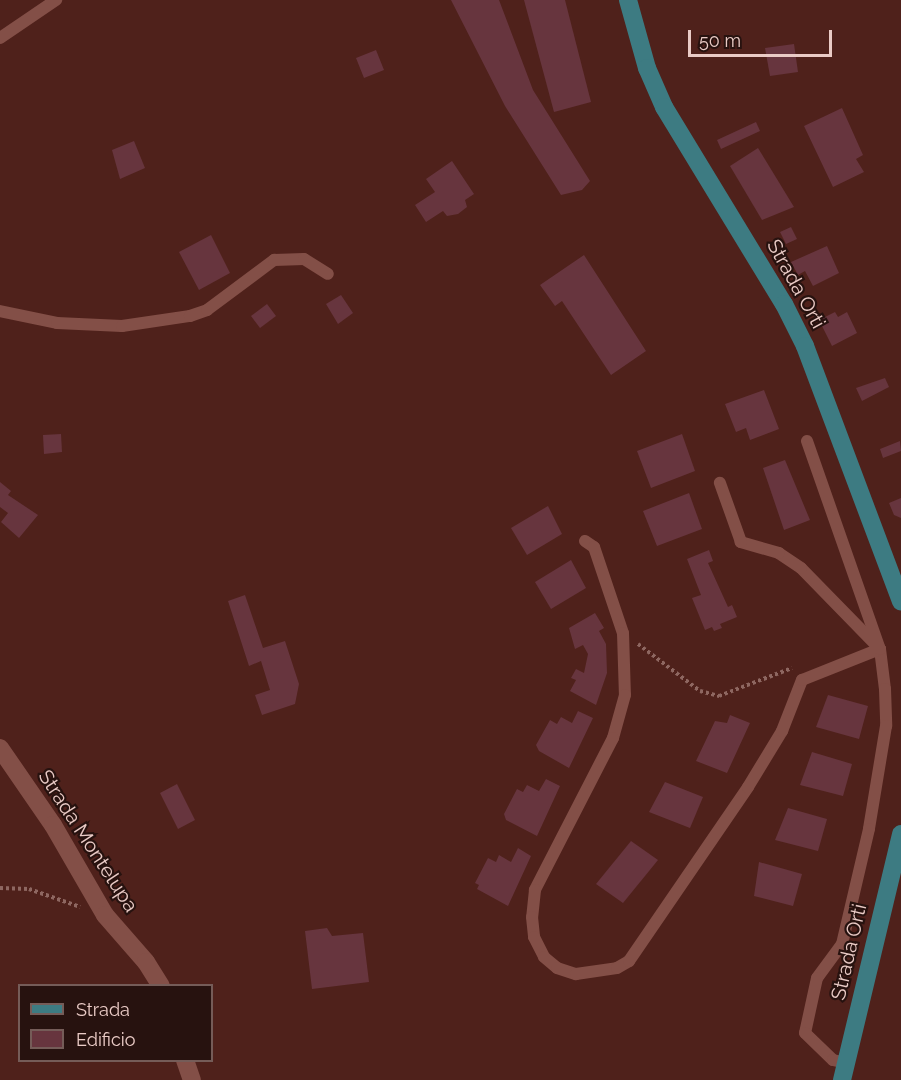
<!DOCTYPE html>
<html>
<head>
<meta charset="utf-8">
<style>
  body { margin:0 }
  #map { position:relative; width:901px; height:1080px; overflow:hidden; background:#4f211b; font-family:Raleway,sans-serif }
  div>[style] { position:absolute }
  .building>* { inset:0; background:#67353e }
  .path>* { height:4px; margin-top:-2px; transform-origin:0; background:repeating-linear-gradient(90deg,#8e6761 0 3px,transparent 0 6px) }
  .service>* { height:12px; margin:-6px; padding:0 6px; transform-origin:6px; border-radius:6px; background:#834f47 }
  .minor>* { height:18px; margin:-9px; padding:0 9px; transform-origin:9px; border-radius:9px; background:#834f47 }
  .primary>* { height:18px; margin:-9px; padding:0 9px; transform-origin:9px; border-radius:9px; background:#3d7b82 }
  span { translate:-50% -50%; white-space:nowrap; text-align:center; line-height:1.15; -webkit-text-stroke:4.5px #27120f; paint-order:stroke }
  .street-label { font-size:20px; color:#eacbc6 }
  .legend { position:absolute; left:18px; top:984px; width:195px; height:78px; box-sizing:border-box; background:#27120f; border:2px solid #755c58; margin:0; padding:8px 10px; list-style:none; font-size:18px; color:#eacbc6 }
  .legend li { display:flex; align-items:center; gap:12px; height:30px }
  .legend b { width:30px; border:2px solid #755c58 }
  .scale { position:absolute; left:688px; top:30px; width:144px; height:27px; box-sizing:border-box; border:3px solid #eacbc6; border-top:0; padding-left:8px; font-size:18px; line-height:21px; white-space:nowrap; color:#eacbc6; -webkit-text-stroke:4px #27120f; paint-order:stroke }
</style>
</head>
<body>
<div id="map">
  <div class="building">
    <div style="clip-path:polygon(451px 0,499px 0,533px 90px,590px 181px,582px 190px,561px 195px,505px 106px)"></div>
    <div style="clip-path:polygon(524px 0,565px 0,591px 102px,554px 112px)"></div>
    <div style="clip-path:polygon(794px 44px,798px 72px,770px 76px,765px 48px)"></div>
    <div style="clip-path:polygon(376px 50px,384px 70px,364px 78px,356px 58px)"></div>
    <div style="clip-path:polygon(842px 108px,863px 155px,856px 159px,864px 172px,833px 187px,804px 126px)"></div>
    <div style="clip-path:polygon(756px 122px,760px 131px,721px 149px,717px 140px)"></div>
    <div style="clip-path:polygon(134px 141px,145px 168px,120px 179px,112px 150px)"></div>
    <div style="clip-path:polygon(758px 148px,794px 207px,762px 220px,730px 166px)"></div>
    <div style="clip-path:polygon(452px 161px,474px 194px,465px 200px,467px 207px,458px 214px,447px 216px,443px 211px,426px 222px,415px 205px,435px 192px,426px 179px)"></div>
    <div style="clip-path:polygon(791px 227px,797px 239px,786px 244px,780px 232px)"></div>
    <div style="clip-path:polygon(211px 235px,230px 273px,199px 290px,179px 252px)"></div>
    <div style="clip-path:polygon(827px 246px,839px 273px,813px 286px,805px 271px,798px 275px,791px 262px)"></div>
    <div style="clip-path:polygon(584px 255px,646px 351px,611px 375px,562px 301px,555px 306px,540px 285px)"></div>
    <div style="clip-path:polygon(341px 295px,353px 313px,338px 324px,326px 304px)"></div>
    <div style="clip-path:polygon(267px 304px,276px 316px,260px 328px,251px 316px)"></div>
    <div style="clip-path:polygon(835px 312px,838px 317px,847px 312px,857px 333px,832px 346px,819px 320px)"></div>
    <div style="clip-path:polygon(885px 378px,889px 387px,862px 401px,856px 388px)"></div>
    <div style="clip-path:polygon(764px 390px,779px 429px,750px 440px,746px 428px,736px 432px,725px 404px)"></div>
    <div style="clip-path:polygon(61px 434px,62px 452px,44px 454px,43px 435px)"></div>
    <div style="clip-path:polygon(682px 434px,695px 471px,651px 488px,637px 451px)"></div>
    <div style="clip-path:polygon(900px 441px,901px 451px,883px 458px,880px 449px)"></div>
    <div style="clip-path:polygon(785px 460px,810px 520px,784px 530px,763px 468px)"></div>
    <div style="clip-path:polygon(0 482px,11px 491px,8px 495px,38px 515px,19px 538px,1px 522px,8px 513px,0 507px)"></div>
    <div style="clip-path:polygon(689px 493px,702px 529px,657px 546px,643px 511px)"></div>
    <div style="clip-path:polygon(901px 498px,901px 518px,894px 515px,889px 503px)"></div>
    <div style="clip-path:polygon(548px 506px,562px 534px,527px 555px,511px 528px)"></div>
    <div style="clip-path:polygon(709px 550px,713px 561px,708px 563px,728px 607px,732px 605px,737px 617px,720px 624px,722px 628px,714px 631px,712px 627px,705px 630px,692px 598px,701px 595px,687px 559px)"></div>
    <div style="clip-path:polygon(571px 560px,586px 588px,551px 609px,535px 582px)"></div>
    <div style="clip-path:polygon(245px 595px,263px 648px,285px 641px,299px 684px,295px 704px,262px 715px,255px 695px,270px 690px,261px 661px,249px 666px,228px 601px)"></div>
    <div style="clip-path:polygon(595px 613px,604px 628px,599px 631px,606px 644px,607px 673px,596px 705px,570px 691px,576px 680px,571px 678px,576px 669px,584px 673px,588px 654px,583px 645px,575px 649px,569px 628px)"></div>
    <div style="clip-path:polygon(828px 695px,868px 706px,859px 739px,816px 727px)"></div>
    <div style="clip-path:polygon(578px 711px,593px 718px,569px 768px,539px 751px,536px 745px,550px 720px,557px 724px,561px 717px,572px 723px)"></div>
    <div style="clip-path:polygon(730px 715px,750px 723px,727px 773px,696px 761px,715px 721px,727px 723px)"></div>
    <div style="clip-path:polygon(812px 752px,852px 764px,843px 796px,800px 785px)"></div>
    <div style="clip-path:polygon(546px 779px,560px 786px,537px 836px,506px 820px,504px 814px,517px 789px,523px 792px,527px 785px,539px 791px)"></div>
    <div style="clip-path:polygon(665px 782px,703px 797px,690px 828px,649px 812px)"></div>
    <div style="clip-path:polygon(177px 784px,195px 820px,178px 829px,160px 793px)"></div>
    <div style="clip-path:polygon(788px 808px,827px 819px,818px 851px,775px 840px)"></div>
    <div style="clip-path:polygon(631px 841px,658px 860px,623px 903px,596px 884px)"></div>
    <div style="clip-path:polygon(518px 848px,531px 856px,508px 906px,477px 889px,479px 885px,475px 883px,488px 858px,496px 862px,499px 855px,511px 862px)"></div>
    <div style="clip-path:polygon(759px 862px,802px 874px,793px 906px,754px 896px)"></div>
    <div style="clip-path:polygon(327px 928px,332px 936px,363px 933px,369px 982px,312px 989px,305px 931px)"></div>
  </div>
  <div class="path">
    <div style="left:638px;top:644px;width:78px;rotate:37.2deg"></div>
    <div style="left:700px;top:691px;width:20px;rotate:15deg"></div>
    <div style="left:719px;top:696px;width:78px;rotate:-21deg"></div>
    <div style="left:0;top:888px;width:29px;rotate:2deg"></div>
    <div style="left:29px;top:889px;width:54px;rotate:19.4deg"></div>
  </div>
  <div class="service">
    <div style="left:0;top:38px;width:68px;rotate:-34.2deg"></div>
    <div style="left:0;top:311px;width:58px;rotate:11.9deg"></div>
    <div style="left:57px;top:323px;width:65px;rotate:2.6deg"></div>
    <div style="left:122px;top:326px;width:69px;rotate:-8.4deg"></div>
    <div style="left:190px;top:316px;width:18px;rotate:-19deg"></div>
    <div style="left:207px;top:310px;width:84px;rotate:-36.7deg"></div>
    <div style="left:274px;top:260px;width:30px;rotate:-2deg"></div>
    <div style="left:304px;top:259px;width:28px;rotate:32deg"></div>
    <div style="left:807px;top:441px;width:220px;rotate:70.7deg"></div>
    <div style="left:880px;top:649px;width:40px;rotate:82.9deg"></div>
    <div style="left:885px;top:689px;width:37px;rotate:88deg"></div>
    <div style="left:886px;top:726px;width:104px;rotate:99.4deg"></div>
    <div style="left:869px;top:829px;width:118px;rotate:103.2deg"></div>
    <div style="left:842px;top:944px;width:42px;rotate:126.3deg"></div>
    <div style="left:817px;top:978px;width:56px;rotate:102.3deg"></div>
    <div style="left:805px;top:1033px;width:39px;rotate:44deg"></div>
    <div style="left:833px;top:1060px;width:13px;rotate:13deg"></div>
    <div style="left:585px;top:541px;width:11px;rotate:34deg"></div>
    <div style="left:594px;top:547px;width:91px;rotate:71.4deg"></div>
    <div style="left:623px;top:633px;width:62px;rotate:88.2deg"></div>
    <div style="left:625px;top:695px;width:45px;rotate:105.6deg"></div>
    <div style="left:613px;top:738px;width:171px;rotate:117.2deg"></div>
    <div style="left:535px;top:890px;width:27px;rotate:96deg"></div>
    <div style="left:532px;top:917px;width:20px;rotate:84deg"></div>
    <div style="left:534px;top:937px;width:22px;rotate:63deg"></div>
    <div style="left:544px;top:957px;width:17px;rotate:40deg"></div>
    <div style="left:557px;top:968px;width:20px;rotate:18deg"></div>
    <div style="left:576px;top:974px;width:41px;rotate:-8.3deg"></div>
    <div style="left:617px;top:968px;width:14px;rotate:-30deg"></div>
    <div style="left:629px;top:961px;width:211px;rotate:-55.6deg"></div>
    <div style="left:748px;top:787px;width:66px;rotate:-58.7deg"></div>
    <div style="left:782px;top:731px;width:55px;rotate:-68.6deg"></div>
    <div style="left:802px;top:680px;width:84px;rotate:-21.7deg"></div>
    <div style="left:880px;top:649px;width:113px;rotate:-134.3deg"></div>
    <div style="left:801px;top:568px;width:27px;rotate:-146deg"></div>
    <div style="left:779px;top:553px;width:40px;rotate:-164deg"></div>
    <div style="left:741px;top:542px;width:63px;rotate:-109.6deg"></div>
  </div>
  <div class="minor">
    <div style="left:0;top:748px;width:93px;rotate:55.5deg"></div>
    <div style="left:53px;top:825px;width:104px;rotate:60deg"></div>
    <div style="left:105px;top:915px;width:62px;rotate:48.9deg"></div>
    <div style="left:146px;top:962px;width:28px;rotate:58deg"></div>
    <div style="left:185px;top:1060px;width:21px;rotate:71deg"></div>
  </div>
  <div class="primary">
    <div style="left:628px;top:0;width:71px;rotate:74.4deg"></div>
    <div style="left:647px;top:68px;width:43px;rotate:66.4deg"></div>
    <div style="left:664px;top:107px;width:231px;rotate:58.7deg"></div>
    <div style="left:784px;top:304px;width:47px;rotate:63.4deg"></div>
    <div style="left:805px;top:346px;width:273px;rotate:69.4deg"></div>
    <div style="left:842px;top:1080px;width:253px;rotate:-76.5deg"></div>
  </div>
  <div class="street-label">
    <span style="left:796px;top:284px;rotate:61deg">Strada Orti</span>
    <span style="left:88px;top:841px;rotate:57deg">Strada Montelupa</span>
    <span style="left:849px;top:952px;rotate:-77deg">Strada Orti</span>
  </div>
  <ul class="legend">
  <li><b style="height:8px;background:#3d7b82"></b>Strada</li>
  <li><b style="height:16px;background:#67353e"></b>Edificio</li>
  </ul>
  <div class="scale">50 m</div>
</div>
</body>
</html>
